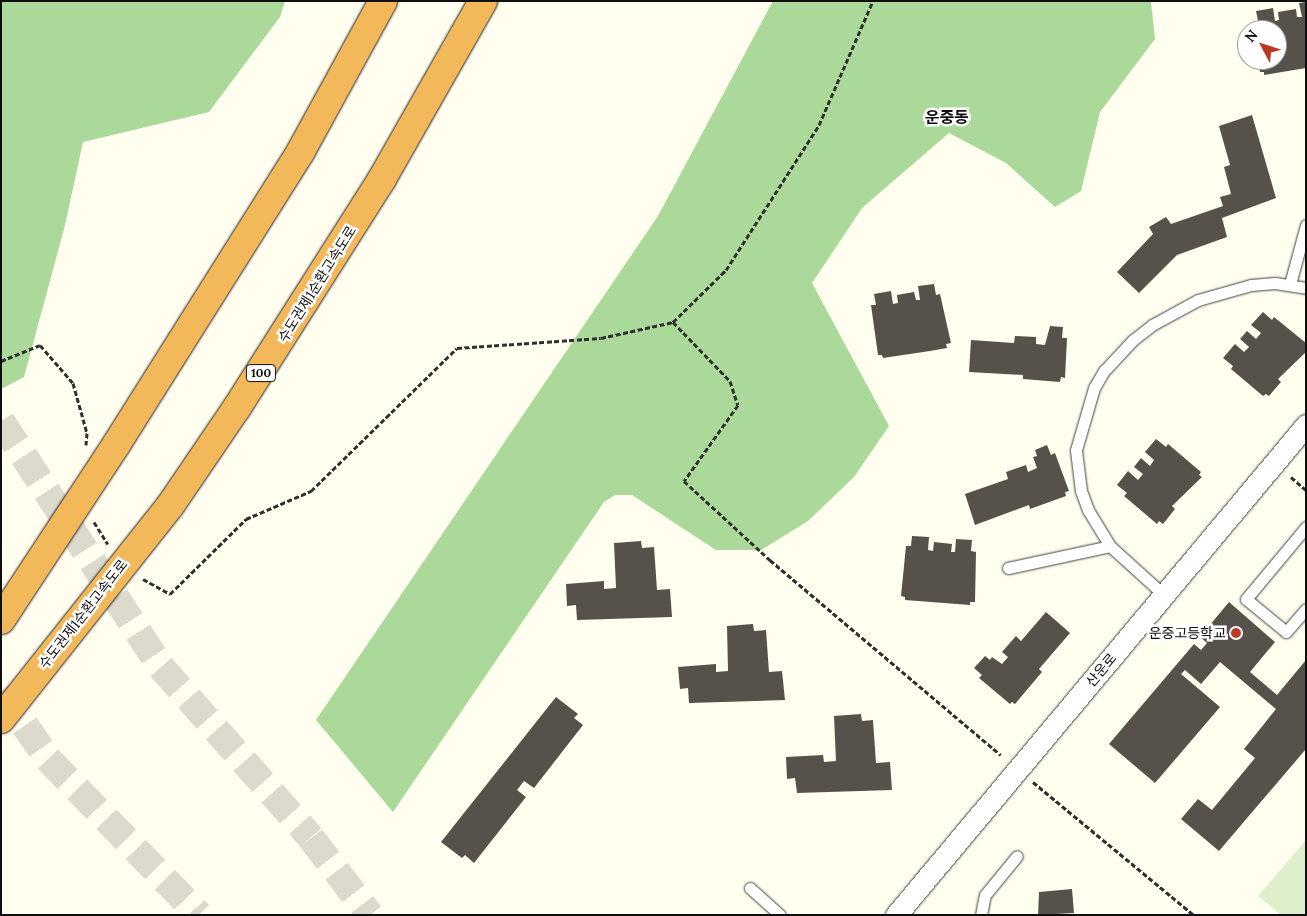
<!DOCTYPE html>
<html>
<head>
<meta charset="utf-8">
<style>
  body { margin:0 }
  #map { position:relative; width:1307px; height:916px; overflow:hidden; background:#fffeef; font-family:Lora,"Noto Sans KR",serif }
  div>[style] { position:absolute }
  .forest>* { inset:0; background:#abd999 }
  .pitch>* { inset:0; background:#ddf0cb }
  .building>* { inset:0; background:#57514b }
  .motorway-tunnel>* { height:28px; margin-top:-14px; transform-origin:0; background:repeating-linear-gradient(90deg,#dbdacd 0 28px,transparent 0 42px) }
  .path>* { height:3px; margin-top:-1.5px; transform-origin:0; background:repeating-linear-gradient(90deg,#303030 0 5px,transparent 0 7.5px) }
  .roads { filter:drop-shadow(0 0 1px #414141) drop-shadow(0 0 1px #414141) }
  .service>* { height:11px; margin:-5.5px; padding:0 5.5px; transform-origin:5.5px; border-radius:5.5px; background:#fff }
  .minor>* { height:21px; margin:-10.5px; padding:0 10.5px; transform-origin:10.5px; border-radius:10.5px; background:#fff }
  .bridges { filter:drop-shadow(0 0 1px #1f1f1f) drop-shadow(0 0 1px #1f1f1f) }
  .motorway-bridge>* { height:28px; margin:-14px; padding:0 14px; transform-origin:14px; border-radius:14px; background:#f2b85a }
  .dots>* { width:14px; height:14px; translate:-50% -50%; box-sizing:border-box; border:2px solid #fff; border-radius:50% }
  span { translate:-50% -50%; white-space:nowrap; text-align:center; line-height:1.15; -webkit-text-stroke:5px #fff; paint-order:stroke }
  .shield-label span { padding:1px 4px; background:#fff; border:1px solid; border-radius:4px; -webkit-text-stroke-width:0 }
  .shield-label { font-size:12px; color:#0e0e0e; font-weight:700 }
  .street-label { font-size:14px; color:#0e0e0e }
  .poi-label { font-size:14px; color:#0e0e0e }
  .right { translate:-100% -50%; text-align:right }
  .quarter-label { font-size:16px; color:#0e0e0e; font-weight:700 }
  .frame { position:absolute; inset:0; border:2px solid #0e0e0e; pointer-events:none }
  .north { position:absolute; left:1237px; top:20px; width:50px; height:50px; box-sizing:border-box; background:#fff; border:1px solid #9f9f9f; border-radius:50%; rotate:310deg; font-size:14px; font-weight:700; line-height:20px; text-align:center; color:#0e0e0e }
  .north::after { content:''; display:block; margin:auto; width:18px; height:22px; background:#bc3928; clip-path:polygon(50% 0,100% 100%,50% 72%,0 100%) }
</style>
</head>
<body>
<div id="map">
  <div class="forest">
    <div style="clip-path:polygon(1px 1px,285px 1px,280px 17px,209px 112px,83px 142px,65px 225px,24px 377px,1px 389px)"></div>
    <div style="clip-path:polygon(773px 1px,1151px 1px,1155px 39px,1100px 112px,1081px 191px,1055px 207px,1006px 163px,949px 133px,862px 208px,812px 283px,889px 426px,854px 477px,808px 521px,761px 550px,716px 550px,632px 495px,615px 495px,604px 502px,393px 812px,316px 720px,658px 216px)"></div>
  </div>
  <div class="pitch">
    <div style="clip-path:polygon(1306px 840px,1306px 915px,1281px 915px,1258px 896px)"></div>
  </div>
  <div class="building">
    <div style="clip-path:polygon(1306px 2px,1306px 68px,1264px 75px,1264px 72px,1260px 72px,1258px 60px,1277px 60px,1277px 30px,1254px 30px,1253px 22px,1258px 21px,1256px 11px,1273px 8px,1275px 21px,1279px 20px,1278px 12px,1296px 9px,1297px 17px,1302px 17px,1299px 3px)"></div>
    <div style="clip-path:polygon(1252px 115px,1276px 198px,1222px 218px,1227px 237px,1177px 255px,1139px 293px,1117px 272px,1153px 234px,1149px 227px,1166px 217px,1171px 224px,1223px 206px,1220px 197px,1231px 194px,1224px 167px,1230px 165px,1219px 126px)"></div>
    <div style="clip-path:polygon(934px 284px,936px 295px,940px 294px,951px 343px,946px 344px,947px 348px,930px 351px,883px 358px,882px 355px,878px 355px,871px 305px,876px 305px,874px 294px,891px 291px,893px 304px,898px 303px,897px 295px,914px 292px,916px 300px,920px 300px,918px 286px)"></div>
    <div style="clip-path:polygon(1263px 312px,1272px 320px,1274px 317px,1306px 343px,1306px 352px,1278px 379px,1281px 382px,1269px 396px,1266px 394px,1263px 396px,1231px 369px,1233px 366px,1223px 358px,1235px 344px,1244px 352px,1249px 347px,1240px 339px,1247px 331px,1256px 339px,1261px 333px,1251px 325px)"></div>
    <div style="clip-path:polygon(1050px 326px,1063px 327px,1062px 338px,1067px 338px,1065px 378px,1061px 377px,1060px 382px,1023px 379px,1023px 375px,969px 372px,971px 340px,1014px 343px,1015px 336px,1036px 337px,1036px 344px,1045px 345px)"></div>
    <div style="clip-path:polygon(1156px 439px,1166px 447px,1168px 444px,1201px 472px,1199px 475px,1202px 477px,1172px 506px,1175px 509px,1163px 524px,1159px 521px,1157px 524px,1124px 496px,1127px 493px,1117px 485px,1128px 471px,1138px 480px,1143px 474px,1134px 467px,1141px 458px,1150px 466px,1154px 460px,1145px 452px)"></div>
    <div style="clip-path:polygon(1047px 445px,1051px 455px,1055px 453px,1069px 491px,1065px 492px,1066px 496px,1030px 509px,1029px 505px,975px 525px,965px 494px,1008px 479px,1006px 472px,1026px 465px,1028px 472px,1037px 468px,1033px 457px,1037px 456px,1035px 450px)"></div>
    <div style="clip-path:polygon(912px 536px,929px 537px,928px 550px,933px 551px,934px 542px,952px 544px,951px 552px,955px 552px,956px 539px,972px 540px,971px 551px,976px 552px,975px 602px,970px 602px,970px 605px,905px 600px,905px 597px,901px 596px,906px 546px,911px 546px)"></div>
    <div style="clip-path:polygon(641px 541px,642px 548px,654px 547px,657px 590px,670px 589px,672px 617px,577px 620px,576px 605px,567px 606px,566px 584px,604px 581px,604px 589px,616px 588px,614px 543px)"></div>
    <div style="clip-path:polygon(1229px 602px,1275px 642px,1250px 672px,1277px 695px,1306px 660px,1306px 749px,1219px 851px,1181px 819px,1198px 799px,1212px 810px,1255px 758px,1244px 749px,1276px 709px,1220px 662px,1201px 684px,1185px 670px,1181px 674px,1220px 707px,1155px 783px,1109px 744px,1194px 644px,1201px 650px,1207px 643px,1200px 637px)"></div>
    <div style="clip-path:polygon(1046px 612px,1070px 633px,1039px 669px,1042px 672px,1015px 704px,1012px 702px,1010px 704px,979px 678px,982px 675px,974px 668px,985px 656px,990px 660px,992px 657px,1002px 664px,1008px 657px,1002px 652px,1016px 636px,1021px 641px)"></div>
    <div style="clip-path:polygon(753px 624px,754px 631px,766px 630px,769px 672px,782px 671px,785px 700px,689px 703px,688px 688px,680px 689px,678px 667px,716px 664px,716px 672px,728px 671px,727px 626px)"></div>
    <div style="clip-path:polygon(556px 697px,578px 714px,574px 718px,583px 725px,534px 788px,524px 781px,517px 790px,526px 797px,474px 863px,465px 855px,462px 858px,441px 842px)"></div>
    <div style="clip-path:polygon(861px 714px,862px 721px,873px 720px,876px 763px,890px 762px,892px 790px,797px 793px,795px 778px,787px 779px,786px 757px,823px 755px,824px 762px,836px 761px,834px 716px)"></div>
    <div style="clip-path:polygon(1072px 889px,1074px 913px,1038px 915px,1039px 892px)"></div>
  </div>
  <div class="motorway-tunnel">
    <div style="left:1px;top:421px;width:293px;rotate:57deg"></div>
    <div style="left:161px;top:667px;width:227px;rotate:48.7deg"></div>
    <div style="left:311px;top:838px;width:97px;rotate:52.5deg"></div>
    <div style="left:1px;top:691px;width:83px;rotate:55.3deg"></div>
    <div style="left:48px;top:759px;width:217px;rotate:45.9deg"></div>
  </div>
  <div class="path">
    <div style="left:673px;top:322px;width:74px;rotate:-44.5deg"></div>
    <div style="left:726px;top:270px;width:172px;rotate:-57.3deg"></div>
    <div style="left:819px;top:125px;width:135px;rotate:-66.5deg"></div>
    <div style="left:1px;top:361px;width:42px;rotate:-22.3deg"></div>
    <div style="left:40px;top:345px;width:50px;rotate:49deg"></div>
    <div style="left:73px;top:383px;width:52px;rotate:74.4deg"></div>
    <div style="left:87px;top:433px;width:12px;rotate:95deg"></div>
    <div style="left:1291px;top:477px;width:20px;rotate:41deg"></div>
    <div style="left:94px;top:522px;width:26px;rotate:58deg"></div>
    <div style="left:143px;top:579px;width:31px;rotate:29deg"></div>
    <div style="left:170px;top:594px;width:107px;rotate:-44.6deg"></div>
    <div style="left:246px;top:519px;width:71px;rotate:-23.3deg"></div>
    <div style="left:311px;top:491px;width:204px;rotate:-44.4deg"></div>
    <div style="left:457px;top:348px;width:144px;rotate:-4deg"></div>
    <div style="left:601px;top:338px;width:74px;rotate:-12.5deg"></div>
    <div style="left:673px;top:322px;width:82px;rotate:46deg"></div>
    <div style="left:730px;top:381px;width:25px;rotate:72deg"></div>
    <div style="left:738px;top:405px;width:93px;rotate:125.4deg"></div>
    <div style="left:684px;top:481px;width:117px;rotate:42.6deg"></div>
    <div style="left:770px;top:560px;width:302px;rotate:40.2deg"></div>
    <div style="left:1033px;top:782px;width:209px;rotate:39.6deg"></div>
  </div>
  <div class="roads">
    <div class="service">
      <div style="left:1290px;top:284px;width:61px;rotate:-74.8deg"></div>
      <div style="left:1306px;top:527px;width:94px;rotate:129.8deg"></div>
      <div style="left:1246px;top:599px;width:52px;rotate:39.5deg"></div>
      <div style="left:1286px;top:632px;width:30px;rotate:-49deg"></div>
      <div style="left:1008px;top:568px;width:104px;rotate:-12.2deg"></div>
      <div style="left:1164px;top:595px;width:73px;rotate:-137.8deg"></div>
      <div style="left:1110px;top:546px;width:42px;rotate:-121.4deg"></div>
      <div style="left:1088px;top:510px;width:20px;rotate:-110deg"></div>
      <div style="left:1081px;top:491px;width:41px;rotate:-97deg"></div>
      <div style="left:1076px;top:450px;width:65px;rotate:-73.8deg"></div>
      <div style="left:1094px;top:388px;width:20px;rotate:-60deg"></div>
      <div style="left:1104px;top:371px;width:42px;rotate:-46.9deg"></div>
      <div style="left:1133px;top:340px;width:24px;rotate:-38deg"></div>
      <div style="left:1152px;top:325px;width:52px;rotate:-28.5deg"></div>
      <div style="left:1198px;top:300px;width:55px;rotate:-15.8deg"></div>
      <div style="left:1251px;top:285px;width:24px;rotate:-5deg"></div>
      <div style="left:1275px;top:283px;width:31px;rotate:9deg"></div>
      <div style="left:750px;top:888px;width:40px;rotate:42deg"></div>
      <div style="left:981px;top:915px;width:20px;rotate:-79deg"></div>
      <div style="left:985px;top:895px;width:50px;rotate:-50.6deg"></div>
    </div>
    <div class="minor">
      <div style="left:896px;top:915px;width:639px;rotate:-50.08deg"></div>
    </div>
  </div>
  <div class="bridges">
    <div class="motorway-bridge">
      <div style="left:1px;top:620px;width:209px;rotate:-56.7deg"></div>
      <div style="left:116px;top:445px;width:347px;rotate:-57.8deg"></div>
      <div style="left:301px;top:151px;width:171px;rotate:-61.3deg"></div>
      <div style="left:1px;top:719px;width:272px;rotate:-51.6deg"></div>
      <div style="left:170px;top:506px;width:121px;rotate:-55.8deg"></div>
      <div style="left:238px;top:406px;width:269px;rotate:-57.6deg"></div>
      <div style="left:382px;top:179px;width:205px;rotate:-60.4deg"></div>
    </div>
  </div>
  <div class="dots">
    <div style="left:1236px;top:633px;background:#bc3928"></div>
  </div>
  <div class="shield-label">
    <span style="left:261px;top:373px">100</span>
  </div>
  <div class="street-label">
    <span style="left:317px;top:284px;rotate:-58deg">수도권제1순환고속도로</span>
    <span style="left:83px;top:614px;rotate:-52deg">수도권제1순환고속도로</span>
    <span style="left:1101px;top:670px;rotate:-50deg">산운로</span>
  </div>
  <div class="poi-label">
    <span class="right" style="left:1226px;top:633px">운중고등학교</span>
  </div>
  <div class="quarter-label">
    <span style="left:947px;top:117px">운중동</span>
  </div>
  <div class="frame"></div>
  <div class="north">N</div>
</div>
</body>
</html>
